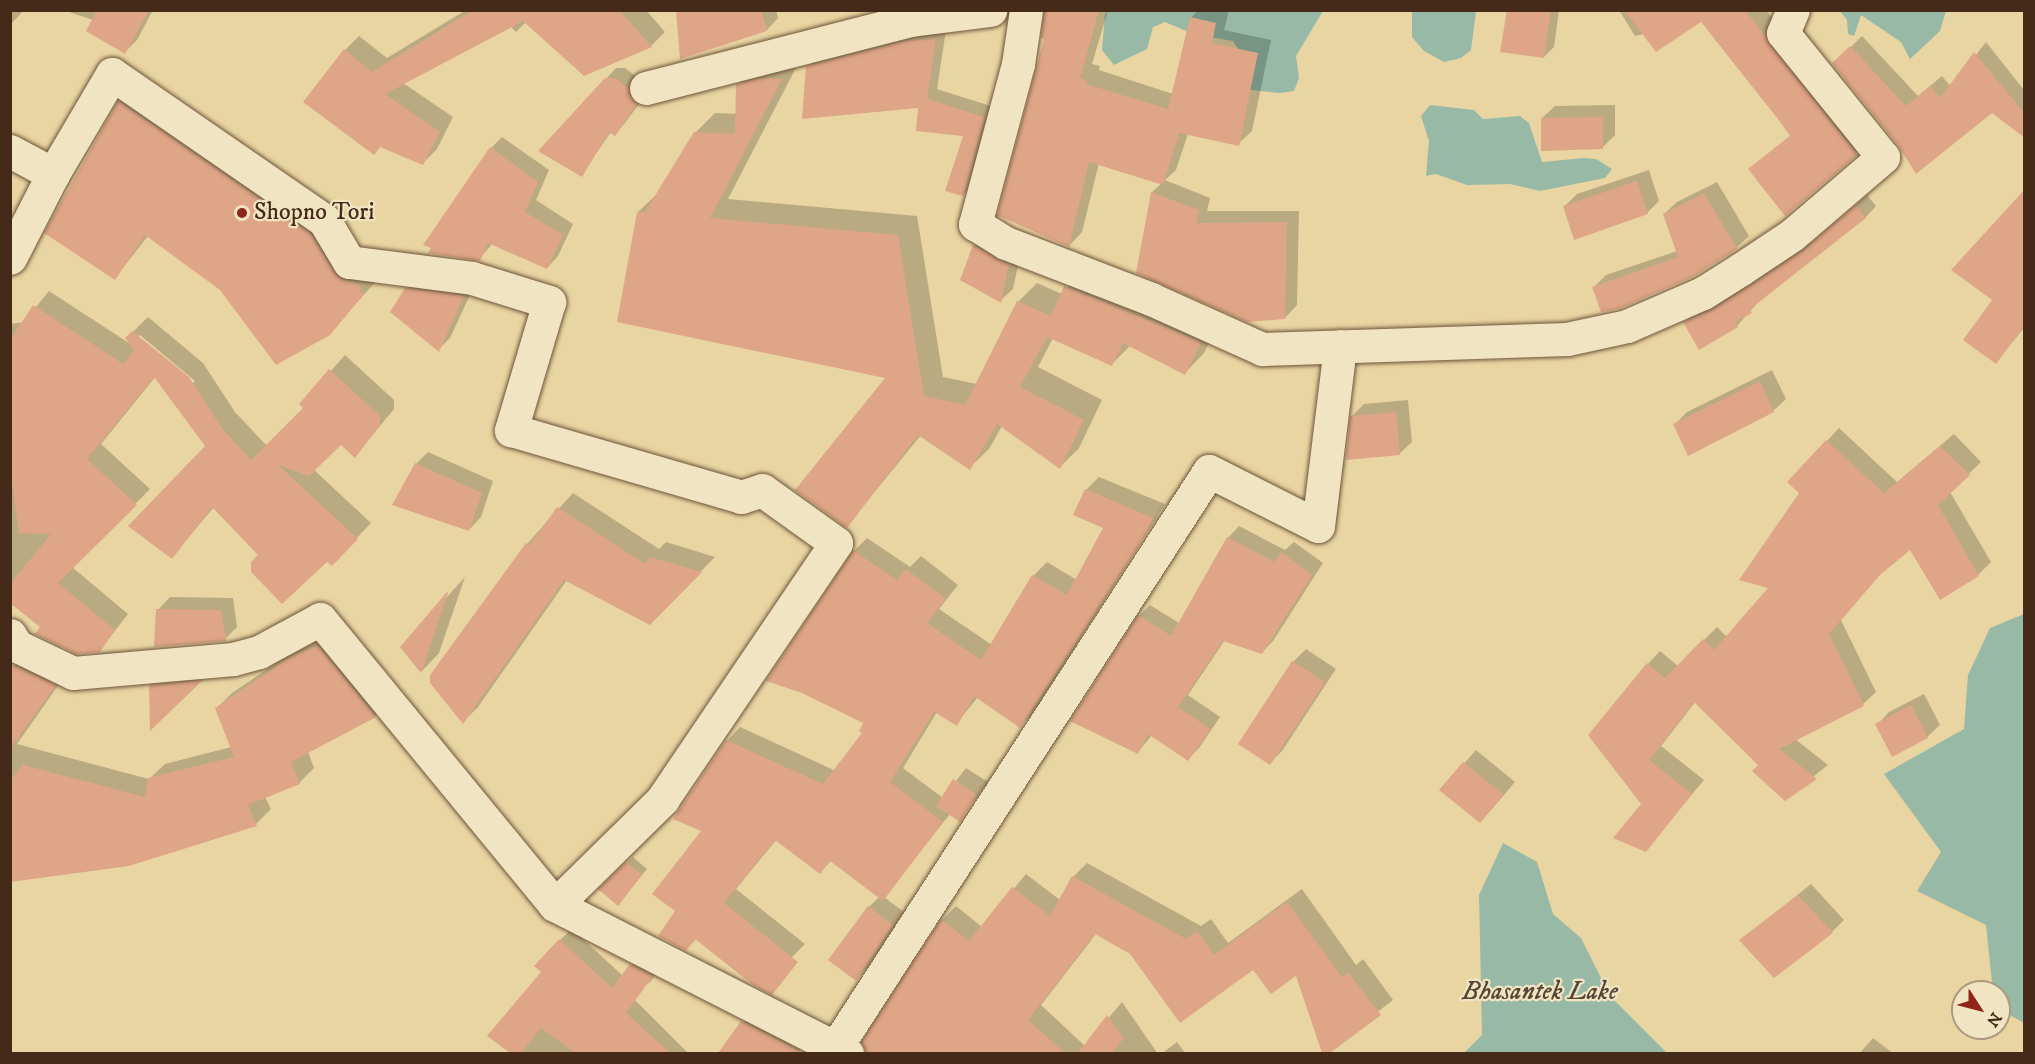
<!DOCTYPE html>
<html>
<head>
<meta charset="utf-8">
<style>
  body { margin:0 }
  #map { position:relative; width:2035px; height:1064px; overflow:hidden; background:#e9d5a2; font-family:"IM FELL DW Pica",serif }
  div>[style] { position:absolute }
  .water>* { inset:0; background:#97b9a5 }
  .shadow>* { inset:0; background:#0003 }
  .building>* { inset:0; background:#dfa587 }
  .roads { filter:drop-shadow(0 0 2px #6e543b) drop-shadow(0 0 2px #6e543b) }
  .street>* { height:33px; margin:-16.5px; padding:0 16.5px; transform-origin:16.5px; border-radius:16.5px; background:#f1e4c3 }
  .dots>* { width:16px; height:16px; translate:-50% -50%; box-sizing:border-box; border:3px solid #f1e4c3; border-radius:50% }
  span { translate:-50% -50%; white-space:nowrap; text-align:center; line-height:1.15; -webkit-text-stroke:4.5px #f1e4c3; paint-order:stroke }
  .poi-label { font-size:24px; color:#452919 }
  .left { translate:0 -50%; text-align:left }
  .water-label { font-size:26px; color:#554635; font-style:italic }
  .frame { position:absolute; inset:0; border:12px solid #452919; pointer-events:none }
  .north { position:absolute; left:1951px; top:980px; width:60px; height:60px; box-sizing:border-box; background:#f1e4c3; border:2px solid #ac997f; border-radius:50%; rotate:126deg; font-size:16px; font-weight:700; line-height:24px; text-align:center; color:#452919 }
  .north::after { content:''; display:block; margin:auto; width:21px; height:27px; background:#8f2418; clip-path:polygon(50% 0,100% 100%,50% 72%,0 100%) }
</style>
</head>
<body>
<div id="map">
  <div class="water">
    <div style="clip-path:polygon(1108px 11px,1323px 11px,1296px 56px,1299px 78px,1294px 91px,1280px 93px,1243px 89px,1241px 53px,1233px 41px,1193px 34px,1165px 22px,1153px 27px,1147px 49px,1114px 65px,1102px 50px,1105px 14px)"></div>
    <div style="clip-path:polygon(1412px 11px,1476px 11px,1471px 50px,1461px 58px,1444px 62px,1424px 51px,1412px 37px)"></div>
    <div style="clip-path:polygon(1840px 11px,1946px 11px,1940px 31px,1910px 59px,1901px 42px,1861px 15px,1854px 36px,1848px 34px,1847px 20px)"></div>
    <div style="clip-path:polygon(1430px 105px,1474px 110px,1483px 119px,1520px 116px,1529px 123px,1542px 162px,1584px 158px,1596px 159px,1612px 169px,1605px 178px,1540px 191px,1510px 184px,1467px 185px,1436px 174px,1426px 176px,1429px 141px,1421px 116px)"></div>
    <div style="clip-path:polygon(2024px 614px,2024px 1023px,1999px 1009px,1999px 992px,1993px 992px,1986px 925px,1917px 891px,1941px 852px,1884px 774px,1964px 729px,1968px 675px,1990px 628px)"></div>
    <div style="clip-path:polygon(1503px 843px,1537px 862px,1553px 914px,1581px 938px,1610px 996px,1667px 1053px,1464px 1053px,1482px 1035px,1479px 895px)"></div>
  </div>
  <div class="shadow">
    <div style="clip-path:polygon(10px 10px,24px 10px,11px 24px)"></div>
    <div style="clip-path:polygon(63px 10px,153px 10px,137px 40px,125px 52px,93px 20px)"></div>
    <div style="clip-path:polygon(466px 10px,646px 10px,665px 32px,651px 46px,584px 75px,526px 22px,516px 32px,510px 26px,403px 83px,453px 117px,437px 149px,423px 163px,345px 50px,359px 36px,387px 58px)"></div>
    <div style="clip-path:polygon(682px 10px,776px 10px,778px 18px,767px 30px)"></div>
    <div style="clip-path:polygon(1046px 10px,1108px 10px,1092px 64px,1100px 66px,1099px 70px,1173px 94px,1191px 18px,1198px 10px,1229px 10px,1224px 30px,1271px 40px,1252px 131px,1238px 144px,1188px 134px,1176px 170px,1165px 180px,1210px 198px,1207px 211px,1299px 211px,1297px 305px,1285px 318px,1138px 272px,1152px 192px,1162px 183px,1099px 163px,1082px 232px,1069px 246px)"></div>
    <div style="clip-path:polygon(1509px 10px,1559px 10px,1554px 47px,1544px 57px)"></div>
    <div style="clip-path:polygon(1619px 10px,1766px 10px,1868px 142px,1785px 214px,1750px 169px,1791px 135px,1701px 20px,1635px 36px)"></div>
    <div style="clip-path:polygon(946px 30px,937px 89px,994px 107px,973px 185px,963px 195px,965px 135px,920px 106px,807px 67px,818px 57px,916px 31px)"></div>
    <div style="clip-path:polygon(1862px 36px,1918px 96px,1942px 76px,1951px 87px,1986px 42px,2024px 90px,2024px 136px,1992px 111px,1899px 144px,1834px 64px)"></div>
    <div style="clip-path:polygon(800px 60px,728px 199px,917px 216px,943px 377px,977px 384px,1018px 302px,1037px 283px,1062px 294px,1085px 267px,1219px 323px,1204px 353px,1185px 373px,1131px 345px,1112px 364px,1053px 338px,1038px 367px,1102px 400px,1079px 448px,1060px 467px,1002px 426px,989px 449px,969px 468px,921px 435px,847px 526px,887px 377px,638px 212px,658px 193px,695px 133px,715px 113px,737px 114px,737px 85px,757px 65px)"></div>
    <div style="clip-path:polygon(616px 68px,625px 68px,638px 78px,647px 93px,625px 123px,615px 134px,611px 132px,581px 175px,606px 79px)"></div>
    <div style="clip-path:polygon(135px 86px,380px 277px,329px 333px,221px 289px,148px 236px,115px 278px,46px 233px,119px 102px)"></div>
    <div style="clip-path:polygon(1615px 105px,1615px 135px,1603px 147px,1542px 118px,1555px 106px)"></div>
    <div style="clip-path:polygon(502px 137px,549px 170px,536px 200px,573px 224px,558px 256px,547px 268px,493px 243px,479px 259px,491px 148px)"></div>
    <div style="clip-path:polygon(1649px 170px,1659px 201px,1647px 213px,1565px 206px,1577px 194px)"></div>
    <div style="clip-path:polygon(1717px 182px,1749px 236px,1736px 248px,1594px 287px,1606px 275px,1677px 251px,1664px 214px,1677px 202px)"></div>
    <div style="clip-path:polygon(2024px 192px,2024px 328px,1996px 362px,1995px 299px)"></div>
    <div style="clip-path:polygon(1867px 195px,1876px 206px,1866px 217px,1761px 299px,1737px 326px,1685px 323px,1695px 312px,1725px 299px,1815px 240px)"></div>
    <div style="clip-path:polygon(986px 233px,1021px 252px,1013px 289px,1000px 301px,962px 279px,974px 246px)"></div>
    <div style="clip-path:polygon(419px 277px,475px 284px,450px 338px,438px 350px,407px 289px)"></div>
    <div style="clip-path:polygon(evenodd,49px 291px,132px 345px,127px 338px,148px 317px,203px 363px,235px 412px,267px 446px,305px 408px,301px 404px,345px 355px,394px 400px,394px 409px,355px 456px,341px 442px,313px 469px,371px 523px,346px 549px,326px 560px,260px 555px,214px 507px,172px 557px,207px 446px,156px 376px,101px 444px,150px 489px,72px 567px,128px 614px,100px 650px,42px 626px,10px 601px,10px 324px,24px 322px,49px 291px,140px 335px,195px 381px,193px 383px,138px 337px,140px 335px)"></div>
    <div style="clip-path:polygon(1772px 370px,1786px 399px,1773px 411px,1674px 425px,1687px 412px)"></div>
    <div style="clip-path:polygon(1408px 400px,1412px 442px,1399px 454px,1352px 416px,1364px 404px)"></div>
    <div style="clip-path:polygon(1839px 428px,1897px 482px,1954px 434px,1981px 462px,1950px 492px,1991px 562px,1978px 575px,1910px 548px,1885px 568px,1841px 620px,1876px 692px,1863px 704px,1795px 739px,1828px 765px,1785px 799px,1761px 764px,1696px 701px,1661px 746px,1704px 780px,1646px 850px,1643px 804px,1648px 664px,1660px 651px,1678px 666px,1717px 627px,1727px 637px,1770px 587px,1801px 492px,1789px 482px)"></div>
    <div style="clip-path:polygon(428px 452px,493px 481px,481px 517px,469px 530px,416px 464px)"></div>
    <div style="clip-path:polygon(1099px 477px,1165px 504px,1033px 713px,1020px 726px,978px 697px,956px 724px,937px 712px,903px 768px,943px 798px,966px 768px,988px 782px,959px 820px,950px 814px,884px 897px,904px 912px,868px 967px,856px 979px,869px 907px,880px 896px,832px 860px,820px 872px,777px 839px,736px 889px,805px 944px,762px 987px,697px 938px,686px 949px,678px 911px,727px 741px,740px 727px,836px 771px,864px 733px,854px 551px,867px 538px,910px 567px,921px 556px,958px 585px,939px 609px,992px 645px,1033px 576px,1047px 562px,1077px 580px,1105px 527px,1086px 490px)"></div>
    <div style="clip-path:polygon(573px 493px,659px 549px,666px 542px,715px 557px,649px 624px,567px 580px,478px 707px,463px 722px,527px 544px)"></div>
    <div style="clip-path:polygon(1239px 526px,1285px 550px,1294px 542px,1323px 563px,1273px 641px,1262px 652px,1225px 640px,1188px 695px,1220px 717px,1199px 748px,1188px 759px,1152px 735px,1138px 752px,1139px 616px,1150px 605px,1179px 623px,1228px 538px)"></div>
    <div style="clip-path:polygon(465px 577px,439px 653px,422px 671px,402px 647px)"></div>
    <div style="clip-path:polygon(170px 597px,233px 598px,237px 627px,225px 639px,158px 610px)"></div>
    <div style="clip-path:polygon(333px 632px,390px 701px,375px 716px,308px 752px,314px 768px,299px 783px,265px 797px,271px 809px,256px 824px,10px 880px,10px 670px,29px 651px,69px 670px,17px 744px,149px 779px,165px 764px,231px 747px,216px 709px,232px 693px,307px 642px)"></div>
    <div style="clip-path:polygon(1306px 649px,1336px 669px,1282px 751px,1270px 763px,1240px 744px,1293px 662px)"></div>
    <div style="clip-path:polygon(213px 669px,202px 679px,152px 728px,150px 686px,163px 673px)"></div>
    <div style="clip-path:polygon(1924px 694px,1940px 725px,1927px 737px,1877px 725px,1889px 712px)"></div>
    <div style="clip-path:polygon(1476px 750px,1515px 782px,1492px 809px,1442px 789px)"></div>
    <div style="clip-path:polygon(633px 857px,647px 869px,623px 898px,600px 889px)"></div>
    <div style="clip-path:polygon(1087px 863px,1201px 926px,1211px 919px,1228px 943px,1302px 889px,1356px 965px,1363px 959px,1393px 1000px,1323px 1054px,1297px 973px,1131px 953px,1096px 934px,1041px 1005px,1085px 1046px,1122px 1002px,1158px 1054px,890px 1054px,869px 1034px,942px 920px,956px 906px,982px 927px,1026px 874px,1060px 900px,1073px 877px)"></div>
    <div style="clip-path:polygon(1811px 884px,1844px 920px,1832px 932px,1741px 940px)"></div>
    <div style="clip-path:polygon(572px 929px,623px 976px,643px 953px,664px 963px,651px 981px,631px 996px,689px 1054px,512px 1054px,489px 1036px,543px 972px,560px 940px)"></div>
    <div style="clip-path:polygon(754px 1009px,809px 1037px,797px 1054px,721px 1051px)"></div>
    <div style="clip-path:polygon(1873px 1038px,1894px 1054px,1859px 1054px)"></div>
    <div style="clip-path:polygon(1177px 1042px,1186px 1054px,1161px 1054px)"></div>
  </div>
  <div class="building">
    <div style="clip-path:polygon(97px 10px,149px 10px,125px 54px,86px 31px)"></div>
    <div style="clip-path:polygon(473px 10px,619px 10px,652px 47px,584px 76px,523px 21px,385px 94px,440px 132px,423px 165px,380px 147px,374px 155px,303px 102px,344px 49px,372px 72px)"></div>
    <div style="clip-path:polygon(676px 10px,761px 10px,767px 31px,680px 59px)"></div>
    <div style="clip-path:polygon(1044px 10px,1099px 10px,1080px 78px,1087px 80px,1086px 84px,1168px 109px,1190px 17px,1216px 23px,1212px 43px,1258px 53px,1239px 146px,1179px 133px,1163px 185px,1089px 162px,1069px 247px,997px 215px,1044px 39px,1041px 38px)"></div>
    <div style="clip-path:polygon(1507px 10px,1551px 10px,1544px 58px,1500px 52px)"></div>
    <div style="clip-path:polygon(1624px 10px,1745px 10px,1857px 155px,1785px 216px,1748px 169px,1790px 136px,1778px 119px,1701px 22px,1656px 52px)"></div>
    <div style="clip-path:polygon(936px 39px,927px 99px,984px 117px,963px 196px,945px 191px,963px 136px,916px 131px,918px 108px,802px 119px,806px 66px,904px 41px)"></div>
    <div style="clip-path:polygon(1850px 46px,1906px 106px,1931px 86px,1940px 98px,1974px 52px,2025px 114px,2025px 138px,1992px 113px,1916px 174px,1898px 145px,1832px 63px)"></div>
    <div style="clip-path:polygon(605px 78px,615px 78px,628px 88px,637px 104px,615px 136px,609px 132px,582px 177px,538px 151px)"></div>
    <div style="clip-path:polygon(759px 78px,782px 79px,710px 218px,898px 235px,924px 396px,965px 405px,1017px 301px,1051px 316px,1064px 286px,1201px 342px,1185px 375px,1123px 343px,1112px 366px,1047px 337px,1020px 387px,1084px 420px,1060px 469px,997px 424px,970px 470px,918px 435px,847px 528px,795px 490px,885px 378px,617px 322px,637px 212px,645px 212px,694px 132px,735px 134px,736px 84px)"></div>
    <div style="clip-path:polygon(118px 101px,310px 233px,338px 277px,362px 287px,360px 291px,365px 293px,330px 335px,276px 365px,220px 290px,145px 235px,115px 280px,44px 233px)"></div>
    <div style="clip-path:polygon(1603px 117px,1603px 149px,1541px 151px,1541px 118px)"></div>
    <div style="clip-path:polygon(490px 147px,538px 182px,525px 212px,563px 235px,547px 269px,488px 243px,480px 261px,428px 253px,431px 248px,423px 245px)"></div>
    <div style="clip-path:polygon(1637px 181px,1648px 214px,1574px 240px,1563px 206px)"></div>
    <div style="clip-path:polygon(2025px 189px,2025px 325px,1996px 364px,1963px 340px,1992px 300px,1951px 270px)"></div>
    <div style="clip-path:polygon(1151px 192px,1199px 210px,1196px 223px,1287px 222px,1285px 319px,1247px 322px,1136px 273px)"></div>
    <div style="clip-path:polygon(1704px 193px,1737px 249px,1694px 276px,1621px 308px,1601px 312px,1592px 287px,1678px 257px,1663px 214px)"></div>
    <div style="clip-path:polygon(1856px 205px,1866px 218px,1750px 309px,1752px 313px,1735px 322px,1738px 327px,1699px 350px,1683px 322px,1713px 309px,1802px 251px)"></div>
    <div style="clip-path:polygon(973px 245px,1009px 264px,1001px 303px,960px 280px)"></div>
    <div style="clip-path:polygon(405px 288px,464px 296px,439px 352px,390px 312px)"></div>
    <div style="clip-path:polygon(33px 305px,123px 364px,134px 350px,125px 338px,132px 331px,189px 377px,221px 427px,251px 460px,303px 408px,299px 404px,329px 369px,380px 416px,380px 425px,355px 458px,341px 445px,309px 476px,278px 465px,358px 539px,332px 566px,327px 562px,282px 604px,251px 572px,251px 562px,258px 555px,212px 507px,172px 559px,128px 526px,205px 446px,154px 377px,87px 459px,137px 505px,58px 583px,115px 630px,100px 652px,76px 654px,35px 634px,40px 627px,10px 603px,10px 584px,51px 534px,19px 533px,10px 468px,10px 340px)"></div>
    <div style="clip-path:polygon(1760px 381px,1774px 412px,1688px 456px,1673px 424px)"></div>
    <div style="clip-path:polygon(1396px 412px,1400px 455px,1346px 460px,1350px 416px)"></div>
    <div style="clip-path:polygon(1826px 440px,1884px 493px,1940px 446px,1970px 475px,1938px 505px,1979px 576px,1940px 600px,1910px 550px,1880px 575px,1829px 634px,1864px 706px,1779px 749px,1817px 779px,1785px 801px,1752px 771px,1758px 765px,1694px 702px,1649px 760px,1692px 794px,1646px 852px,1613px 838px,1641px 804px,1588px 735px,1647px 663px,1665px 678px,1703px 639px,1714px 650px,1768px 588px,1739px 580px,1799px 493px,1787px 482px)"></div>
    <div style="clip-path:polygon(415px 463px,482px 493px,469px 531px,392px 505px)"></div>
    <div style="clip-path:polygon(1085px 489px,1153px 518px,1146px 534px,1020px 728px,974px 696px,957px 726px,934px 712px,890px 782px,943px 822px,883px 901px,830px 861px,820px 874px,775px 840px,724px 903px,798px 962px,772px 995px,753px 985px,695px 939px,686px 951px,658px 936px,675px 911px,652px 894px,701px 831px,673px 819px,726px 740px,823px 784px,862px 733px,859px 731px,863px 723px,802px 693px,766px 681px,853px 550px,897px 580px,906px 569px,946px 599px,927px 623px,981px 660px,1032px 575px,1067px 595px,1103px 528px,1073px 515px)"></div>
    <div style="clip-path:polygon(557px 507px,645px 564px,650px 557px,702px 572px,650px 625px,564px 580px,463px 724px,430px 683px,430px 675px,526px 543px,529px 546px)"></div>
    <div style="clip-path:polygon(1227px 537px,1275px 562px,1281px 552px,1312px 575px,1262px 654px,1223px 641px,1178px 707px,1210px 729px,1188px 761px,1148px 734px,1138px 754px,1070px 721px,1138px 615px,1171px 636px)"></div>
    <div style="clip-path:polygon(447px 592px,448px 593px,421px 673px,400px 647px)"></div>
    <div style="clip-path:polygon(156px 609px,221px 610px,226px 641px,154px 647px)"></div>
    <div style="clip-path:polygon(318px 646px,376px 717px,291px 762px,300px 784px,248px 805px,257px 826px,129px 866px,10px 882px,10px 780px,23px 765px,145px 797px,148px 778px,234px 757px,215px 708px,290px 657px)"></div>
    <div style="clip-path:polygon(1292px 661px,1325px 682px,1270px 765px,1238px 744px)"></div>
    <div style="clip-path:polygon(13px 665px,56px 685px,10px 749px,10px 668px)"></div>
    <div style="clip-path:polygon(203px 680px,150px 731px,149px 685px)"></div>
    <div style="clip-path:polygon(1911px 705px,1928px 738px,1892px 757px,1875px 724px)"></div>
    <div style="clip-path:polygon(1463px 762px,1504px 795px,1480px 823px,1439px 790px)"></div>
    <div style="clip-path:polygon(953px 779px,977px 795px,960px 822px,936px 806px)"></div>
    <div style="clip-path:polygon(626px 862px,642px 875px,618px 906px,598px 889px)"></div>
    <div style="clip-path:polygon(1072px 876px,1186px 939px,1197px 931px,1214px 955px,1287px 902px,1342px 977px,1348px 972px,1381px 1015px,1330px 1053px,1322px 1053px,1296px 976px,1271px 994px,1253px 970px,1180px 1023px,1130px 954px,1095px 934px,1028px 1020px,1065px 1053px,866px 1053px,861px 1042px,941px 919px,969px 941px,1012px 887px,1050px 916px)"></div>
    <div style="clip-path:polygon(1798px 895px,1833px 933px,1774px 978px,1739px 940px)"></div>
    <div style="clip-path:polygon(868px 906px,893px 925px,856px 981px,828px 960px)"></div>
    <div style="clip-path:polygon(559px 939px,612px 988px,630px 964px,653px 976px,626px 1013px,670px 1053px,575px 1053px,541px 1028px,521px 1053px,510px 1053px,487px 1036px,541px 972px,534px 966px)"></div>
    <div style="clip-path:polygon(1107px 1015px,1124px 1038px,1112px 1053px,1078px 1053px)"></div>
    <div style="clip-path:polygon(741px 1021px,797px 1050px,803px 1053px,718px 1053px)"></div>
  </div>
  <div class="roads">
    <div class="street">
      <div style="left:1026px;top:10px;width:55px;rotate:98.4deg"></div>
      <div style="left:1018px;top:64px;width:166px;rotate:105deg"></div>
      <div style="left:975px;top:224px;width:36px;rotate:32deg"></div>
      <div style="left:1006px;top:243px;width:155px;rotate:21.1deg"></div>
      <div style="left:1151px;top:299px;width:122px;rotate:24.2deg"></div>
      <div style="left:1262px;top:349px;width:305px;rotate:-1.9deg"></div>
      <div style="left:1567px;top:339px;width:61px;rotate:-12.2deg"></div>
      <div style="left:1627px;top:326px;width:83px;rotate:-23.5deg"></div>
      <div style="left:1703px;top:293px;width:45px;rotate:-32.3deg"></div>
      <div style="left:1741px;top:269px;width:61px;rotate:-33.7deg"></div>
      <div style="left:1792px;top:235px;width:120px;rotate:-40.6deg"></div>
      <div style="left:1883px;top:157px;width:159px;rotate:-128.9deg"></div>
      <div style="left:1783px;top:33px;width:25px;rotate:-67deg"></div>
      <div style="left:646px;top:88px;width:274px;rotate:-14.4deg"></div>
      <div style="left:911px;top:20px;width:80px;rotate:-7.2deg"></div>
      <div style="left:10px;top:151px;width:49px;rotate:28.1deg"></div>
      <div style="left:53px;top:174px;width:94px;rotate:117.1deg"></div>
      <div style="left:53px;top:174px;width:116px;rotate:-59.5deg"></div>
      <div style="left:112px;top:74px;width:257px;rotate:34.6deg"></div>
      <div style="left:324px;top:220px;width:49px;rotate:59.2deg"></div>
      <div style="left:349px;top:262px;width:124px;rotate:7.4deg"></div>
      <div style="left:472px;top:278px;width:81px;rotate:17.3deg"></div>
      <div style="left:549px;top:302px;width:134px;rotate:106.5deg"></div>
      <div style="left:511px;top:430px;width:240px;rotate:16.2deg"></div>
      <div style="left:741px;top:497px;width:22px;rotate:-18deg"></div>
      <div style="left:762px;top:490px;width:91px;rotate:35.6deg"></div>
      <div style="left:836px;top:543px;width:309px;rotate:124.1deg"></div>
      <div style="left:663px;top:799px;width:151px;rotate:135.5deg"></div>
      <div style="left:10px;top:635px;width:13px;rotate:58deg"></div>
      <div style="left:17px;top:646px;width:62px;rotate:25.7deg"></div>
      <div style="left:73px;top:673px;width:161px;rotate:-5deg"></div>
      <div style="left:233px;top:659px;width:27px;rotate:-15deg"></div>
      <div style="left:259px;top:652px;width:69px;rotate:-28.4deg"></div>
      <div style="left:320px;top:619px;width:370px;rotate:50.6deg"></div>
      <div style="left:555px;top:905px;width:328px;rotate:27deg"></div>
      <div style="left:836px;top:1047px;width:686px;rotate:-57.07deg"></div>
      <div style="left:1209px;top:471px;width:122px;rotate:26.8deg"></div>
      <div style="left:1318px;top:526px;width:181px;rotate:-83deg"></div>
    </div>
  </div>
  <div class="dots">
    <div style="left:242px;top:213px;background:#8f2418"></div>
  </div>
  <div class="poi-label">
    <span class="left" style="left:254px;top:213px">Shopno Tori</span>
  </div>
  <div class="water-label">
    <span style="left:1540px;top:992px">Bhasantek Lake</span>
  </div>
  <div class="frame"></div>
  <div class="north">N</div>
</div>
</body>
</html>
